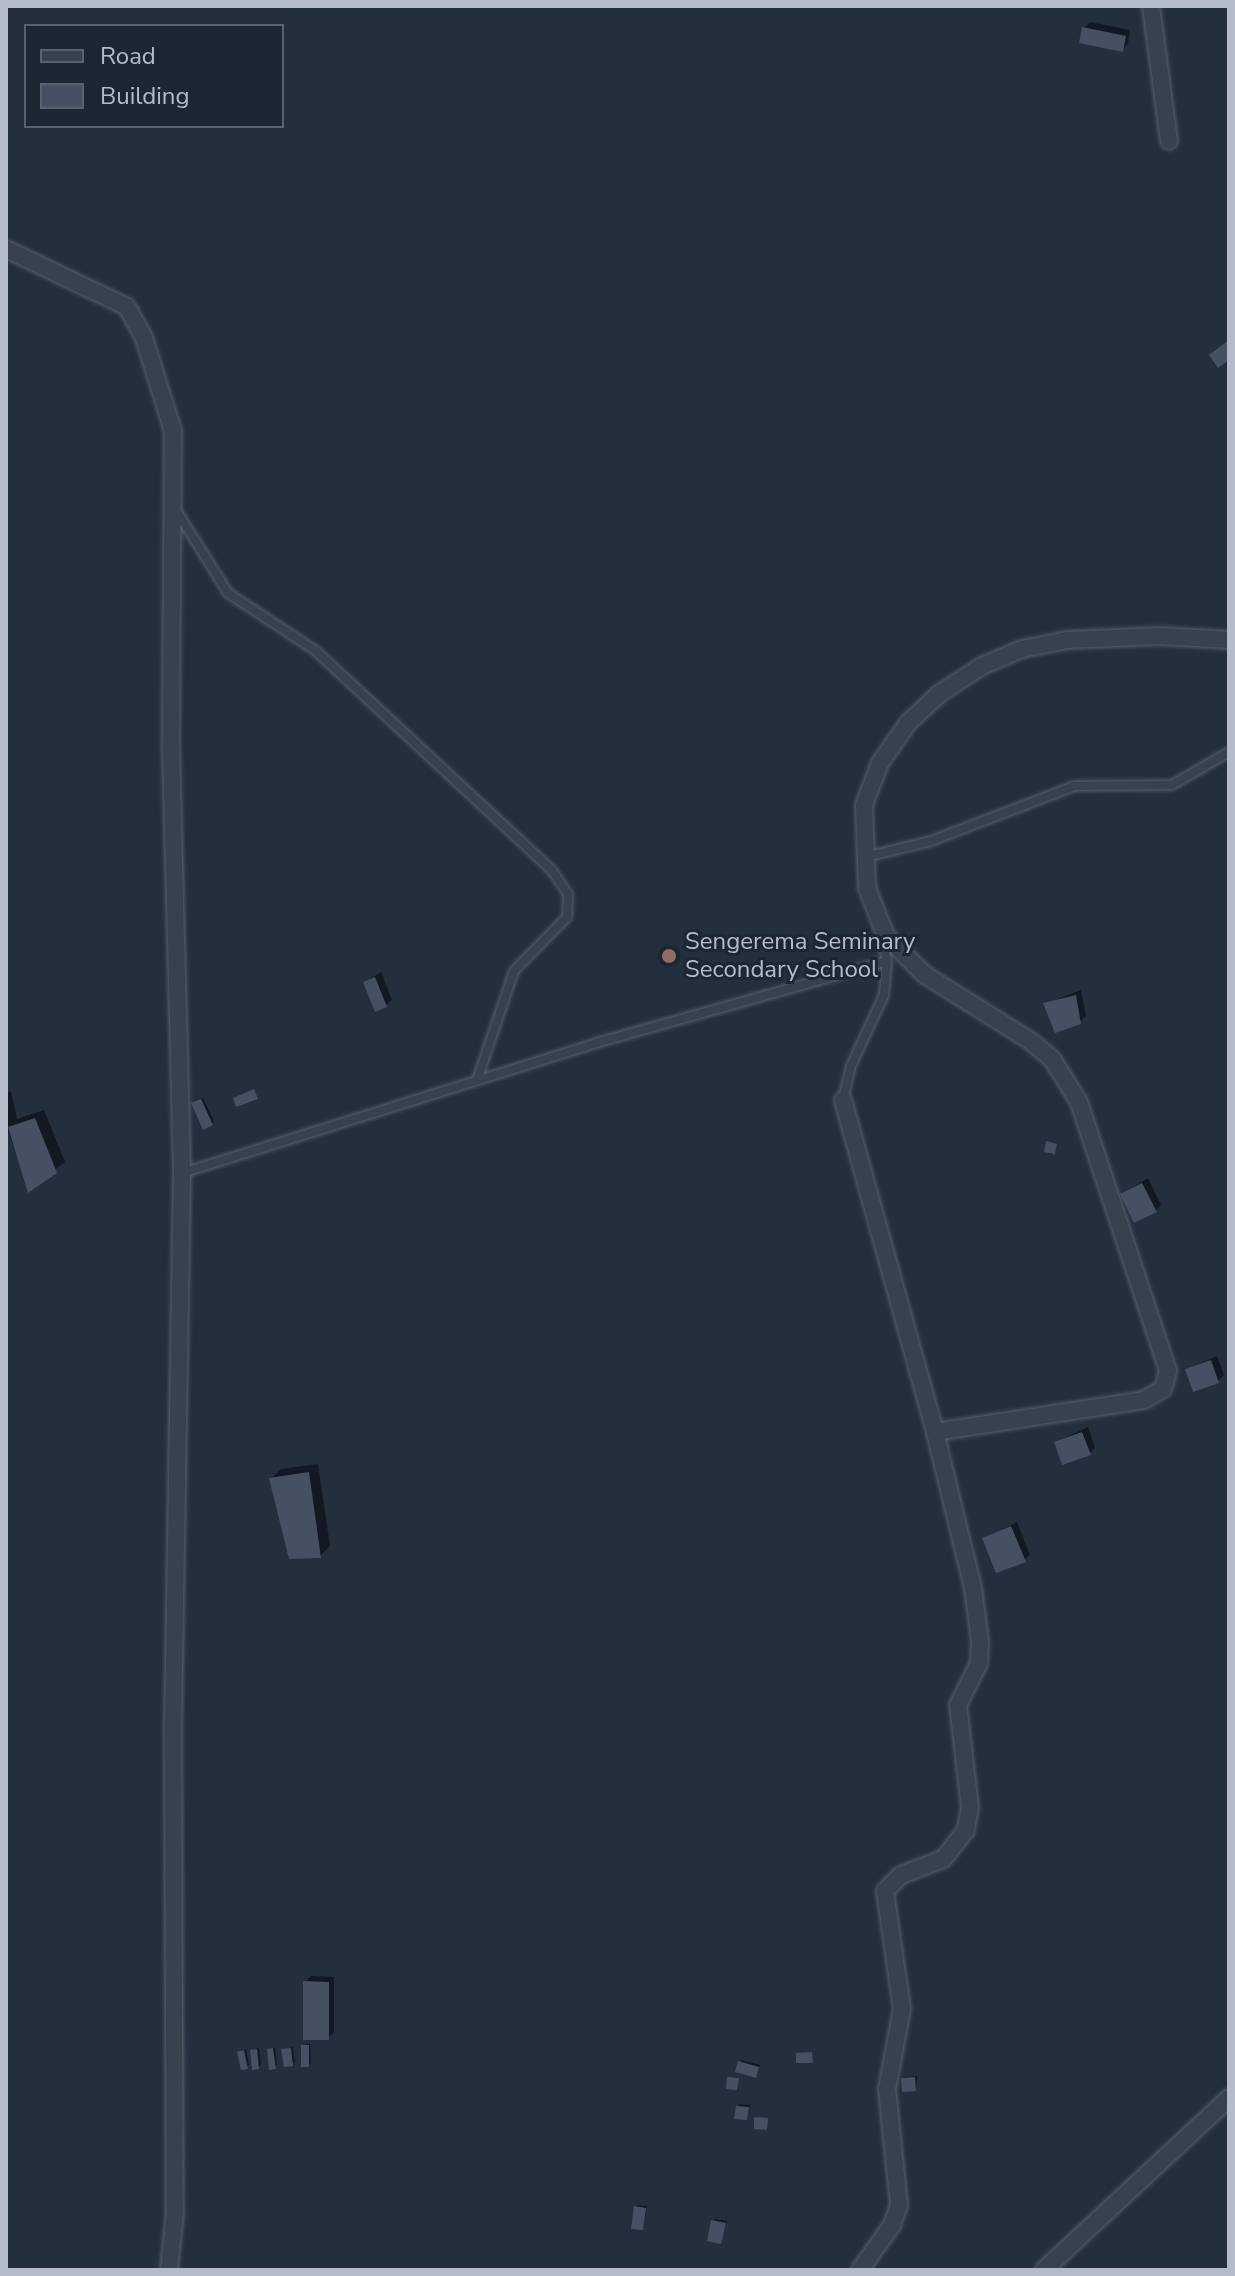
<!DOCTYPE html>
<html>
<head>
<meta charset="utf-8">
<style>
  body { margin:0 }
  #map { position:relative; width:1235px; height:2276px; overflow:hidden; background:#242f3e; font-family:"Nunito Sans",sans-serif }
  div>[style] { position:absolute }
  .shadow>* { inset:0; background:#0007 }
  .building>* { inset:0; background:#455162 }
  .roads { filter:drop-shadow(0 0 2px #565f6c) drop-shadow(0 0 2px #565f6c) }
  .lane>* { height:8px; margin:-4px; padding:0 4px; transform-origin:4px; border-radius:4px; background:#38414e }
  .street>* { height:16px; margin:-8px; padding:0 8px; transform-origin:8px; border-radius:8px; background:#38414e }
  .dots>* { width:22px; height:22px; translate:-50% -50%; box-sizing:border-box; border:4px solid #1d2633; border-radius:50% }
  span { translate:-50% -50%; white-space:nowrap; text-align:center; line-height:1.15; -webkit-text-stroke:6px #1d2633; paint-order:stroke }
  .poi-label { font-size:24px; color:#b4bcc9 }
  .left { translate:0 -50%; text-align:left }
  .frame { position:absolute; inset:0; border:8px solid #b4bcc9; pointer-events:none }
  .legend { position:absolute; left:24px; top:24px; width:260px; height:104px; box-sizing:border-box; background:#1d2633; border:2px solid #59626f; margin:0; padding:10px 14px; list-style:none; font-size:24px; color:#b4bcc9 }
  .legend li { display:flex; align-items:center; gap:16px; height:40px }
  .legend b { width:40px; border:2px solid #59626f }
</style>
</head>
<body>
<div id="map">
  <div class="shadow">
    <div style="clip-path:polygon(1090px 22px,1130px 30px,1128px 44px,1122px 50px,1084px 28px)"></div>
    <div style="clip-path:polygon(381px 972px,392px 1000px,386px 1005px,365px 982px)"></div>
    <div style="clip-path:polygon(1081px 990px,1086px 1016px,1080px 1022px,1045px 1004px)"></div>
    <div style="clip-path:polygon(11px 1091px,17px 1119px,44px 1110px,65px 1162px,29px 1189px,6px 1125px,6px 1093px)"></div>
    <div style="clip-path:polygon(203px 1098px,214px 1121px,212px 1124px,195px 1102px)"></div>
    <div style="clip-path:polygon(1148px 1178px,1161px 1205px,1156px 1211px,1122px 1194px)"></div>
    <div style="clip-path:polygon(1217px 1356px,1224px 1375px,1218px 1381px,1187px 1369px)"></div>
    <div style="clip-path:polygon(1088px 1427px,1095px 1448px,1090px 1453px,1056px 1442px)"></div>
    <div style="clip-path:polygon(318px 1464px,330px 1546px,320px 1556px,271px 1479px,281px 1469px)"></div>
    <div style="clip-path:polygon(1017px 1522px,1030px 1555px,1024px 1560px,984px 1538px)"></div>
    <div style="clip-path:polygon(311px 1976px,334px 1977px,334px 2032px,328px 2038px,305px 1982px)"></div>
    <div style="clip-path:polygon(310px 2043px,311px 2063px,308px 2065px,302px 2046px)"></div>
    <div style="clip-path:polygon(275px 2047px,277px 2065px,275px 2067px,269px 2050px)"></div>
    <div style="clip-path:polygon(293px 2047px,295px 2062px,293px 2064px,283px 2050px)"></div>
    <div style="clip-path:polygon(259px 2048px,261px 2065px,258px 2067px,252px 2050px)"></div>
    <div style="clip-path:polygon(246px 2049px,249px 2065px,247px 2067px,240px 2052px)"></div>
    <div style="clip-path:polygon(742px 2060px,760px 2065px,756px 2076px,740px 2062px)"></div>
    <div style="clip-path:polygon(917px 2076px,916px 2089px,903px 2079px,905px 2077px)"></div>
    <div style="clip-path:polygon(740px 2104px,750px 2105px,747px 2118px,738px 2106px)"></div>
    <div style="clip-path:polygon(638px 2205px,647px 2206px,643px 2228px,636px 2207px)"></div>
    <div style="clip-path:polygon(715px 2219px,727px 2221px,721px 2242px,713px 2221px)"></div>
  </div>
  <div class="building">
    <div style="clip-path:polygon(1082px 27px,1126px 36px,1123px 52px,1079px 43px)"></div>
    <div style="clip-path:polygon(1229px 340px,1229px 360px,1218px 368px,1209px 355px)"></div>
    <div style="clip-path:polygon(375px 977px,387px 1007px,375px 1012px,363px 982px)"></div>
    <div style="clip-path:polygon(1076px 995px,1081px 1024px,1055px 1033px,1043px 1003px)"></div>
    <div style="clip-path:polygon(254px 1089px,258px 1099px,236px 1107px,233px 1098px)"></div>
    <div style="clip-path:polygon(201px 1099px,213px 1125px,203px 1130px,191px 1103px)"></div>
    <div style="clip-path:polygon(35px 1118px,57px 1173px,28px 1193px,8px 1127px)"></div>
    <div style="clip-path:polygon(1046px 1141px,1057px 1144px,1055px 1154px,1044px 1152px)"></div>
    <div style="clip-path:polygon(1142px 1183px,1157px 1212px,1134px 1223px,1120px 1194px)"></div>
    <div style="clip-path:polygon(1211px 1360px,1219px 1383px,1193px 1392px,1185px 1369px)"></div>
    <div style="clip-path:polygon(1082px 1432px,1091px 1455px,1062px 1465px,1054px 1442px)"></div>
    <div style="clip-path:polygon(309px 1472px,321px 1558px,289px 1559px,269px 1478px)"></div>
    <div style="clip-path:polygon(1011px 1526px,1026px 1562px,996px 1573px,982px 1538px)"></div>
    <div style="clip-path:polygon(303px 1981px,329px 1982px,329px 2040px,303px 2040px)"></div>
    <div style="clip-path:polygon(301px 2045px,309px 2045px,309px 2067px,301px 2067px)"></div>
    <div style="clip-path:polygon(273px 2048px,276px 2069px,269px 2070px,267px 2049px)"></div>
    <div style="clip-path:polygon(291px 2048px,293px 2066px,284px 2067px,281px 2049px)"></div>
    <div style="clip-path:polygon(257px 2049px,259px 2069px,252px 2070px,250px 2050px)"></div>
    <div style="clip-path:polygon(244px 2050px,248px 2069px,241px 2070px,237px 2052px)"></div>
    <div style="clip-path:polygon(812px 2052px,813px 2063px,796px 2063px,796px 2053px)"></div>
    <div style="clip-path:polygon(738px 2061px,759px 2067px,756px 2078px,735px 2072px)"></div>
    <div style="clip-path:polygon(727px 2077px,739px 2078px,737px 2090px,726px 2089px)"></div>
    <div style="clip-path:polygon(915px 2077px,916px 2091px,902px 2092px,901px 2078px)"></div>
    <div style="clip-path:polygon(736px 2106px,749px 2107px,747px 2120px,734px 2119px)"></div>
    <div style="clip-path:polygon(754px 2117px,768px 2118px,767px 2130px,754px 2129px)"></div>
    <div style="clip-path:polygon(634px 2206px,646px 2208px,643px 2230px,631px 2229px)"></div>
    <div style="clip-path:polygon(711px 2220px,726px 2223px,721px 2244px,707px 2241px)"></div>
  </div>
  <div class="roads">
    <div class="lane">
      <div style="left:176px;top:510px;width:98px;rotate:57.9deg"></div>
      <div style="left:228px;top:593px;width:105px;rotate:33.4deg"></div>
      <div style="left:316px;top:651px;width:321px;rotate:42.9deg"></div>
      <div style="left:551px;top:869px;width:30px;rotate:56deg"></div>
      <div style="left:568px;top:894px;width:23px;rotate:92deg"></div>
      <div style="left:567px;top:917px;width:76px;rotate:134.5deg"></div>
      <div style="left:514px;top:971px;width:115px;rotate:108.7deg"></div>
      <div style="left:865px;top:857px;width:68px;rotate:-13.6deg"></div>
      <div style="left:931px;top:841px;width:153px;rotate:-21deg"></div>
      <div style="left:1074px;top:786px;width:98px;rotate:-0.6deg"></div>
      <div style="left:1172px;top:785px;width:66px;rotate:-30.1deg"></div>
      <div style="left:843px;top:1100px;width:35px;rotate:-77deg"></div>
      <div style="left:851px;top:1066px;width:78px;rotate:-65.1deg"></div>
      <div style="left:884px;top:995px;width:34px;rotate:-85deg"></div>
      <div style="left:887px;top:961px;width:25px;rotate:-104deg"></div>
      <div style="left:182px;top:1173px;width:434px;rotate:-17.4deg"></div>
      <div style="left:596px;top:1043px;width:302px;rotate:-15.7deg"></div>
    </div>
    <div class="street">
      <div style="left:1151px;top:6px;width:136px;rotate:82.4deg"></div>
      <div style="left:6px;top:249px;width:134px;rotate:25.6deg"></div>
      <div style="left:127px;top:307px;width:35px;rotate:61deg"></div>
      <div style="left:144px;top:338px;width:97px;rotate:72.7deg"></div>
      <div style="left:173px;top:431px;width:318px;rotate:90.4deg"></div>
      <div style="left:171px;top:749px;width:424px;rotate:88.5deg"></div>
      <div style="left:182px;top:1173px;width:555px;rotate:90.93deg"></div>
      <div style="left:173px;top:1728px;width:483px;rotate:89.8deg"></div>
      <div style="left:175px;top:2211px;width:59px;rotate:95.8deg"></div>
      <div style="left:843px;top:1100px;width:345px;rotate:74.5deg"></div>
      <div style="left:935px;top:1432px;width:161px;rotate:76.3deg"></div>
      <div style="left:973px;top:1588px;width:54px;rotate:82.6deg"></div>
      <div style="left:980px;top:1642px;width:21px;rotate:93deg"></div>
      <div style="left:979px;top:1663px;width:47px;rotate:116.6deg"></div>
      <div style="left:958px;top:1705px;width:103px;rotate:83.3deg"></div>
      <div style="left:970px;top:1807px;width:23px;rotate:100deg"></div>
      <div style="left:966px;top:1830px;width:37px;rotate:128deg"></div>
      <div style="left:943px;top:1859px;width:45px;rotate:159.1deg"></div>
      <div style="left:901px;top:1875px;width:23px;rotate:135deg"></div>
      <div style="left:885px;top:1891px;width:119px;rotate:81.8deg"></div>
      <div style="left:902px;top:2009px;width:81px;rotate:100.6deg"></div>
      <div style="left:887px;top:2089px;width:117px;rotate:84.1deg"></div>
      <div style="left:899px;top:2205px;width:21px;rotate:109deg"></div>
      <div style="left:892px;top:2225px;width:55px;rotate:125.4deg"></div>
      <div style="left:935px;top:1432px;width:211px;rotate:-8.7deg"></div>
      <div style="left:1144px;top:1400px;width:22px;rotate:-30deg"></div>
      <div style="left:1163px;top:1389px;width:19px;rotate:-74deg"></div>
      <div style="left:1168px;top:1371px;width:283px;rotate:-108.3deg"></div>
      <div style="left:1079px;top:1102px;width:51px;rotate:-122.1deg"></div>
      <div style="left:1052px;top:1059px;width:26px;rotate:-140deg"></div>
      <div style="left:1032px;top:1042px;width:126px;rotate:-147.9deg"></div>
      <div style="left:925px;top:975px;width:55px;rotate:-135deg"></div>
      <div style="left:886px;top:936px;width:52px;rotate:-111.6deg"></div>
      <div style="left:867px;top:888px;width:83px;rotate:-92.1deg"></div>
      <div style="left:864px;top:805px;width:45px;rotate:-69.1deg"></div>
      <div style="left:880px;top:763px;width:49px;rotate:-55deg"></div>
      <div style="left:908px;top:723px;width:42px;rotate:-43.1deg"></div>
      <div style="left:939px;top:694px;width:51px;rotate:-33.1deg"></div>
      <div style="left:982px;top:666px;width:43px;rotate:-23deg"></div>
      <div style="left:1022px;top:649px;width:46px;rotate:-11.3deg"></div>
      <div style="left:1067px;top:640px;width:93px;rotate:-2.5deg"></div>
      <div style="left:1160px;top:636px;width:69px;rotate:3.3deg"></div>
      <div style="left:1044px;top:2270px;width:253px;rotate:-42.9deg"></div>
    </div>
  </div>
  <div class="dots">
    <div style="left:669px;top:956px;background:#8d6e63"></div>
  </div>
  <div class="poi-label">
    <span class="left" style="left:685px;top:956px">Sengerema Seminary<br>Secondary School</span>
  </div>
  <div class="frame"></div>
  <ul class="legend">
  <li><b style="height:10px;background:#38414e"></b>Road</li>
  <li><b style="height:22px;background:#455162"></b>Building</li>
  </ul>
</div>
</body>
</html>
